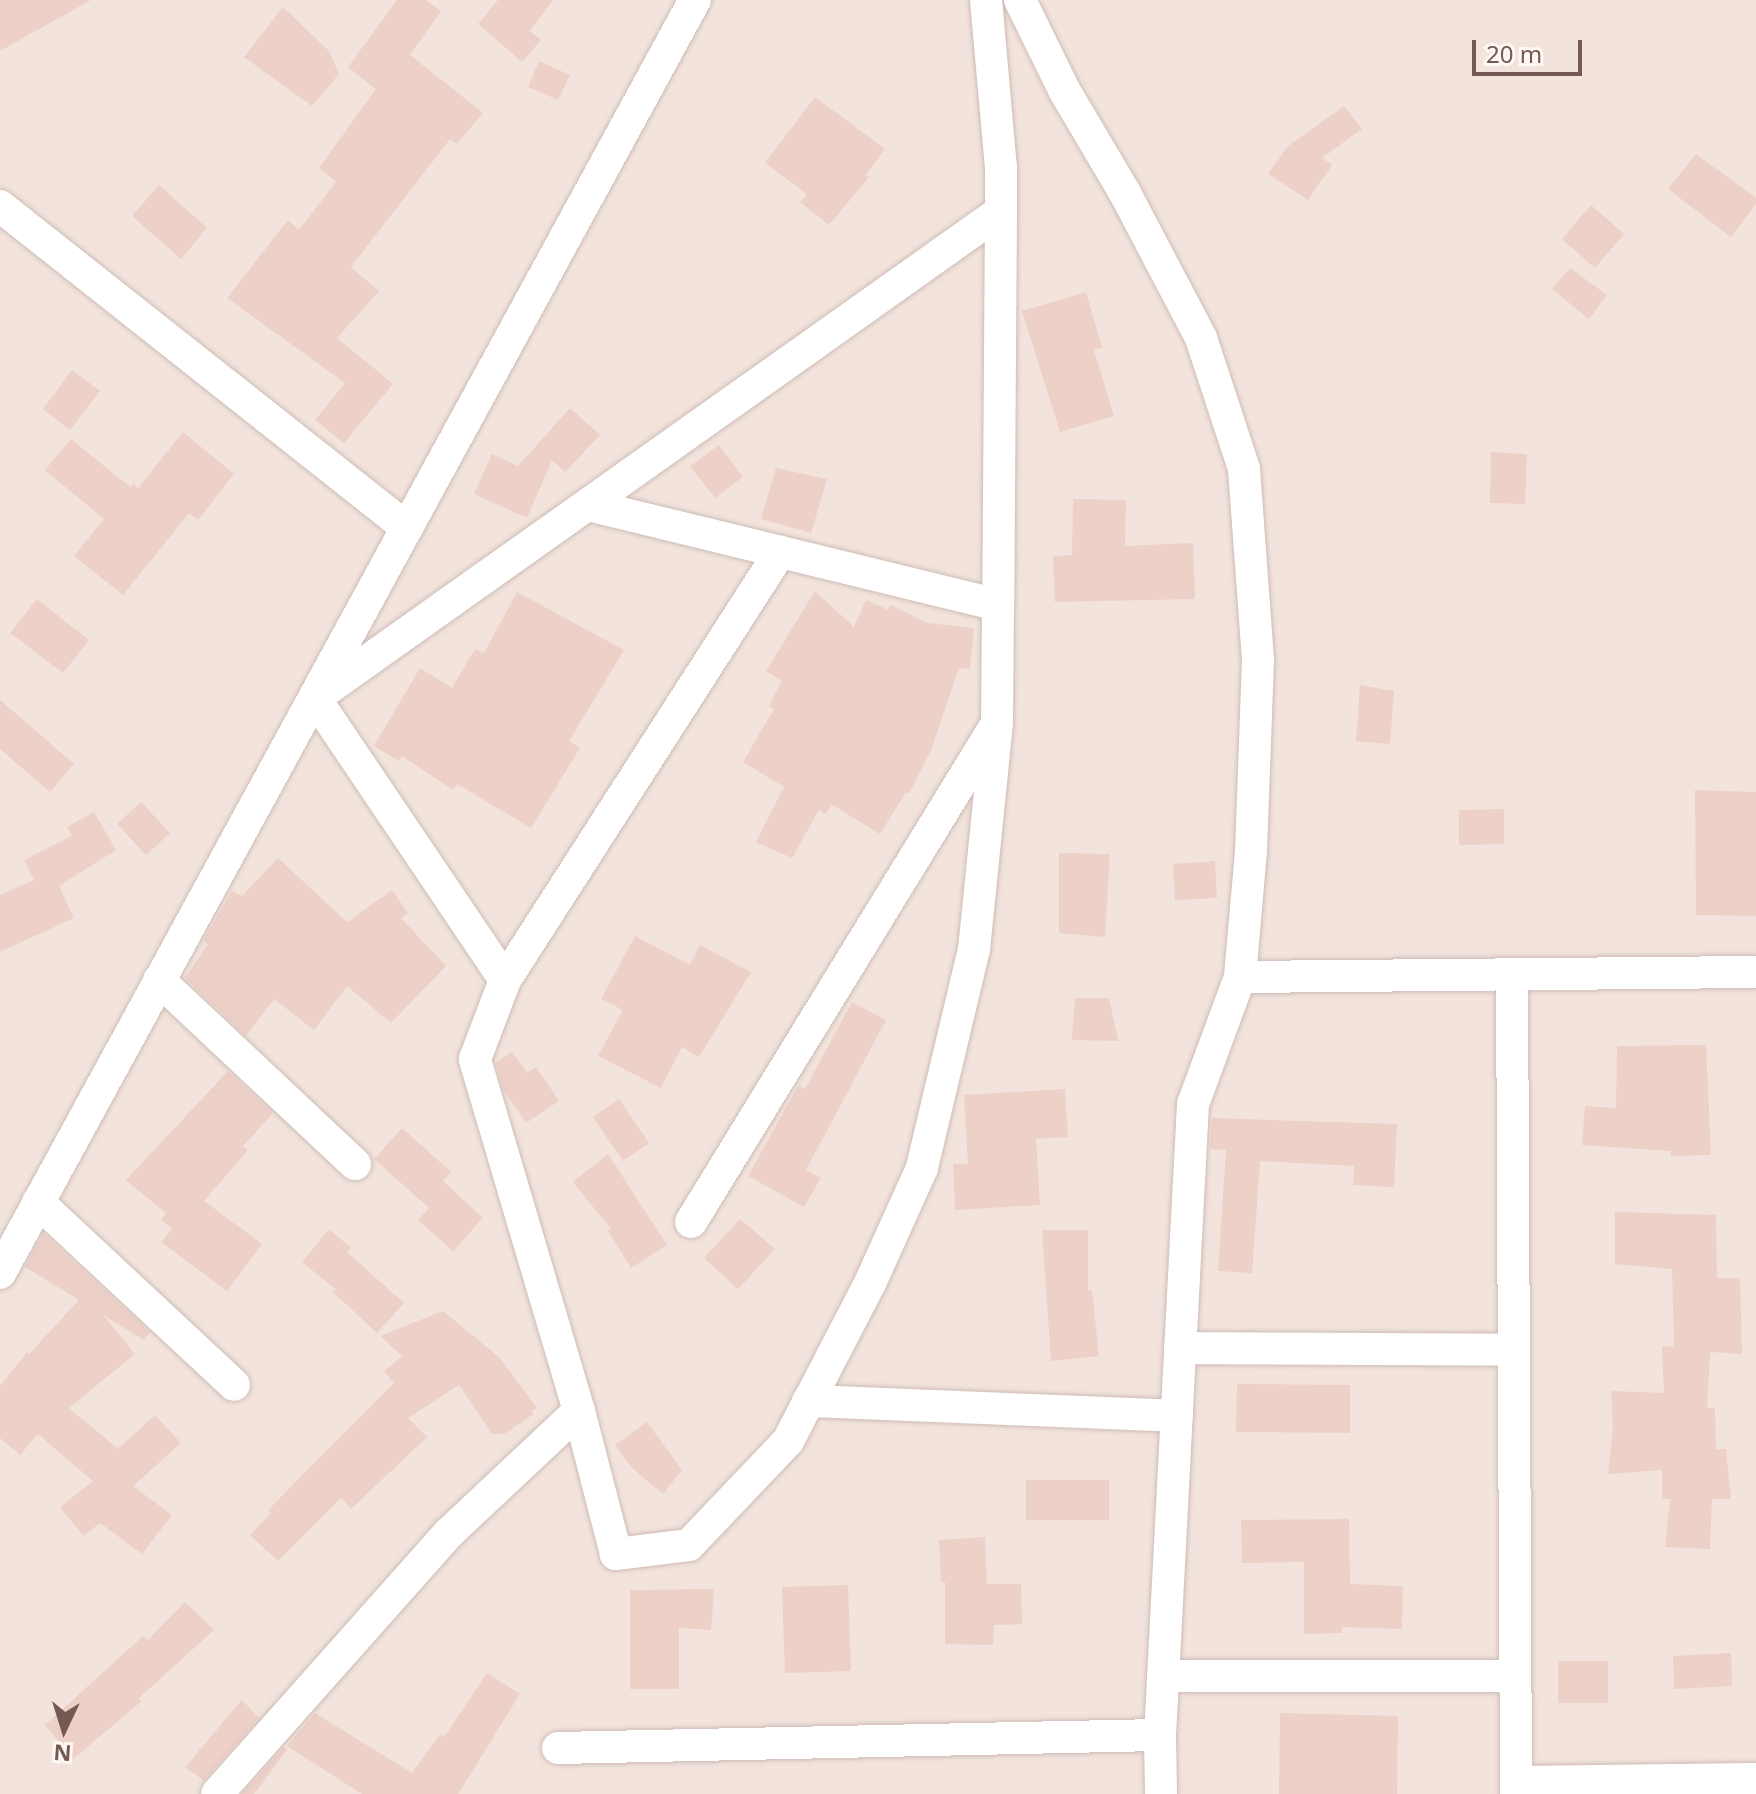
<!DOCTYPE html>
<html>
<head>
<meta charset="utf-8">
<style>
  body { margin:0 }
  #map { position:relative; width:1756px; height:1794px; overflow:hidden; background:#fbf3ed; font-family:"Noto Sans",sans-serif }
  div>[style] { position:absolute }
  .residential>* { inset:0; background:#f2e4dc }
  .building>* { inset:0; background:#edd0c7 }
  .roads { filter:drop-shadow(0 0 2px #cebcb6) drop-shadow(0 0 2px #cebcb6) }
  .street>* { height:32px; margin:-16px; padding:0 16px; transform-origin:16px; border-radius:16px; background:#fff }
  span { translate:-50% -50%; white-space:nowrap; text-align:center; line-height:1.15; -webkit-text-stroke:6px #fef8f3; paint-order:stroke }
  .north { position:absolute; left:24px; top:1690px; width:80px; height:80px; -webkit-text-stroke:6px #fef8f3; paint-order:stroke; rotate:184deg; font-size:22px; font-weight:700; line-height:32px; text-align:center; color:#745852 }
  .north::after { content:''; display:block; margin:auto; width:28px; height:36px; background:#745852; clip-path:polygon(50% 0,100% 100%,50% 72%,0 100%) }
  .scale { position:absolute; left:1472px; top:40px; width:110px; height:36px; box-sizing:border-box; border:4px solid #745852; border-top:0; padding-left:10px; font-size:24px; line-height:28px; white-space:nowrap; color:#745852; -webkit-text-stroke:6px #fef8f3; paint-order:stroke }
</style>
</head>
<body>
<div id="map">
  <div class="residential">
    <div style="clip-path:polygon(0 0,1756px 0,1756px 1794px,0 1794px)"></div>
  </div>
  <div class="building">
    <div style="clip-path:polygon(0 0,91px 0,0 51px)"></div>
    <div style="clip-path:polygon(397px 0,426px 0,441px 11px,410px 55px,483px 113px,457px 144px,450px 139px,351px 267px,379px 291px,337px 338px,393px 384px,344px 443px,315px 420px,345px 383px,227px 298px,288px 220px,299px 230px,336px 182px,319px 168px,376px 89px,348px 67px)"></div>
    <div style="clip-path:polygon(498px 0,553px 0,530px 31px,541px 40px,522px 62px,478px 24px)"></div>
    <div style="clip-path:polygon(283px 7px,329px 51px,339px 74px,312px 106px,244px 57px)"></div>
    <div style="clip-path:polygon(539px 61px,570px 75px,558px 100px,528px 87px)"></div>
    <div style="clip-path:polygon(815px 97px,885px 149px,866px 175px,869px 177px,829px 225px,800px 202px,807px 194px,765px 163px)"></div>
    <div style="clip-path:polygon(1344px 106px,1362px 129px,1322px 158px,1332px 165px,1308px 200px,1268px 174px,1288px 146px)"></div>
    <div style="clip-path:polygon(1696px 154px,1756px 198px,1756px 204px,1731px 237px,1668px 189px)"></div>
    <div style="clip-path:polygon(159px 185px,207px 228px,181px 259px,132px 216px)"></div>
    <div style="clip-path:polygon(1591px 205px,1624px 234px,1595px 268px,1562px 239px)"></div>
    <div style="clip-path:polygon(1570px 268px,1607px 295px,1589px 319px,1552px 289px)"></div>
    <div style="clip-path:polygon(1086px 292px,1102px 348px,1094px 350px,1114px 416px,1060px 432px,1022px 311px)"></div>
    <div style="clip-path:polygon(72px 370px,100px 391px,70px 430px,43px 409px)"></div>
    <div style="clip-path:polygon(570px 408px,600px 435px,565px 472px,552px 460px,527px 518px,474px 494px,492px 454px,518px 466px)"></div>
    <div style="clip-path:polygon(183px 432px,234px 474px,198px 520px,189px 513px,123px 595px,74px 556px,104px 519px,45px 470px,71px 439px,130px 487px,133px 484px,138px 488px)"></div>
    <div style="clip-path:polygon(719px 445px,743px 477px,715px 498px,690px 466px)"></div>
    <div style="clip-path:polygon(1491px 452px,1527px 454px,1525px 504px,1490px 503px)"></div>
    <div style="clip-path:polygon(776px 468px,827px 479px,811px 533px,761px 519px)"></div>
    <div style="clip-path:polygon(1073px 499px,1126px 500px,1125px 546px,1193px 543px,1195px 599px,1055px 602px,1053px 556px,1072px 555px)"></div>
    <div style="clip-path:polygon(815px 591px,854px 627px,866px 600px,888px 610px,891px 605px,927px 623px,974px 628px,970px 669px,959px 668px,931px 750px,909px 794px,906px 792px,880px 834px,831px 804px,826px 814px,819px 810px,792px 858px,756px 842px,784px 787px,743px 762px,774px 709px,769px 706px,782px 681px,766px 671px)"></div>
    <div style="clip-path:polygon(517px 592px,624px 650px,569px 741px,580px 748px,531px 828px,457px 784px,453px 790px,402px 756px,399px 761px,374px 746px,420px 668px,452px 688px,475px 649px,484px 653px)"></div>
    <div style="clip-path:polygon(37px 599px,89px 640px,63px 673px,10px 633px)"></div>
    <div style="clip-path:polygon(1360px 685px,1394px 691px,1390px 744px,1356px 741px)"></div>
    <div style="clip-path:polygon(0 700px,74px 764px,50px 792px,0 749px)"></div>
    <div style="clip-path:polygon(1695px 790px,1756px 792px,1756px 916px,1696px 915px)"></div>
    <div style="clip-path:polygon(141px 802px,170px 833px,146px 855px,117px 824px)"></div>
    <div style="clip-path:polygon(1504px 809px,1504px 844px,1459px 845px,1459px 810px)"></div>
    <div style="clip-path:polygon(94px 812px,116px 850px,59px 886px,74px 918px,0 952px,0 895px,34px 880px,24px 860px,72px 836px,67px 827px)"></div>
    <div style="clip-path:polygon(1059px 853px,1110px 854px,1105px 937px,1059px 933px)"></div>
    <div style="clip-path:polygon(278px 858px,347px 922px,392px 890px,408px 913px,401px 918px,446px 966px,391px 1023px,347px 986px,314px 1030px,274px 999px,246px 1036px,185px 978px,208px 944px,203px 941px,232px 891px,242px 896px)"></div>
    <div style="clip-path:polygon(1215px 861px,1217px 898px,1175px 900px,1173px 864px)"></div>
    <div style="clip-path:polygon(635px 936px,690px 965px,700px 945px,751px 972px,699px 1057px,682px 1047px,661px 1088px,598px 1056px,623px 1010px,601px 999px)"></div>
    <div style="clip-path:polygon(1075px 998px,1109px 998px,1118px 1041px,1072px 1040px)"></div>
    <div style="clip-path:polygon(852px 1002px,886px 1020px,806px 1170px,821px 1178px,804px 1207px,748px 1176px,798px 1086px,805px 1089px)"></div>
    <div style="clip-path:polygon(1706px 1045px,1711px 1155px,1671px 1156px,1671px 1151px,1582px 1145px,1585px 1106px,1616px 1108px,1617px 1046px)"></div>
    <div style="clip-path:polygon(512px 1052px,527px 1073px,536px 1067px,559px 1101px,526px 1123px,504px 1091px,496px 1063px)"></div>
    <div style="clip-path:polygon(228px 1071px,273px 1113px,243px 1146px,248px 1150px,204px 1201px,262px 1244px,227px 1291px,161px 1242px,172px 1229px,161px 1220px,166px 1213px,126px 1180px)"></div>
    <div style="clip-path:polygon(1065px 1089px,1068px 1137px,1036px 1139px,1040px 1205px,955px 1210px,953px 1164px,968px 1164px,964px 1095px)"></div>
    <div style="clip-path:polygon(619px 1099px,649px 1143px,623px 1161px,593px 1117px)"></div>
    <div style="clip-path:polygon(1212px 1118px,1397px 1124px,1394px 1187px,1353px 1185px,1354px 1166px,1260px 1161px,1252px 1273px,1218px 1271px,1226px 1150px,1210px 1149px)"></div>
    <div style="clip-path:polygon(402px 1128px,451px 1172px,443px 1181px,483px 1218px,453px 1251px,418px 1220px,429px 1208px,374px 1159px)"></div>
    <div style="clip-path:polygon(608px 1154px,667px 1245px,631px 1268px,608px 1231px,611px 1229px,573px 1182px)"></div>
    <div style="clip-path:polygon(1615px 1212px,1716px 1215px,1717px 1278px,1740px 1278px,1742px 1354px,1710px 1352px,1707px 1408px,1715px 1408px,1716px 1449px,1726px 1449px,1731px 1499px,1712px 1499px,1710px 1549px,1665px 1547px,1670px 1499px,1662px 1499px,1662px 1470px,1608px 1474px,1613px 1427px,1611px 1391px,1664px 1393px,1662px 1346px,1674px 1347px,1672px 1269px,1615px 1264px)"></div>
    <div style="clip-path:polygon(740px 1219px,775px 1249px,738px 1289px,704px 1258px)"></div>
    <div style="clip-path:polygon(329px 1229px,351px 1248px,347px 1252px,404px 1303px,377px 1333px,333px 1292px,336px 1289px,302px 1262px)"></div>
    <div style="clip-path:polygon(1042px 1230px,1088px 1230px,1088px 1290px,1092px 1290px,1099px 1356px,1051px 1361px)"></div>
    <div style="clip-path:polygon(43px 1233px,150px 1332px,144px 1340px,103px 1315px,135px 1354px,69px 1408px,118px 1449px,155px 1415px,181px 1443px,133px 1486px,172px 1515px,142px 1554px,100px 1523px,83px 1536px,60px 1507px,93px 1481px,38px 1434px,20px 1455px,0 1438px,0 1386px,27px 1352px,29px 1354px,79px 1300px,25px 1267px)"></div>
    <div style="clip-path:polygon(443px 1311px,500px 1358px,537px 1408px,531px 1411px,534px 1414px,504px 1434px,492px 1434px,459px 1385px,408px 1418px,427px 1437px,351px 1509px,341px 1498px,278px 1561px,250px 1535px,271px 1513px,268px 1510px,394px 1383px,384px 1371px,402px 1356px,380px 1336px)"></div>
    <div style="clip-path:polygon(1237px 1384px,1350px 1385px,1350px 1433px,1236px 1432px)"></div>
    <div style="clip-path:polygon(647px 1422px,682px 1470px,663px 1494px,631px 1467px,615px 1445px)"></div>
    <div style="clip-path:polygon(1026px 1480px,1109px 1480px,1109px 1520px,1026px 1520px)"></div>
    <div style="clip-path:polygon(1349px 1519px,1350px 1584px,1403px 1586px,1402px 1629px,1342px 1627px,1342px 1633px,1304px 1634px,1304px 1562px,1242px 1563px,1241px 1520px)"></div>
    <div style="clip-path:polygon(985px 1537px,987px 1584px,1021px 1584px,1022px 1624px,994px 1625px,993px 1645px,945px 1644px,945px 1582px,941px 1582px,939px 1540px)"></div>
    <div style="clip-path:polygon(848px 1585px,851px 1671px,785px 1673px,782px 1587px)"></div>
    <div style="clip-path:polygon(714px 1589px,711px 1630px,679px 1628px,679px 1689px,630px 1689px,630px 1590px)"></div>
    <div style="clip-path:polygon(185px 1602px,214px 1630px,139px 1698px,142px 1701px,73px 1759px,45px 1725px,143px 1636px,148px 1640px)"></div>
    <div style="clip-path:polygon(1731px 1653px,1732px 1686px,1674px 1689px,1673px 1656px)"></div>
    <div style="clip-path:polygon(1558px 1661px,1608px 1661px,1608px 1703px,1558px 1703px)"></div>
    <div style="clip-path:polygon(487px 1673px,520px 1694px,458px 1794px,362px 1794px,287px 1746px,315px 1713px,412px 1773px,440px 1734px,444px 1737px)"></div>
    <div style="clip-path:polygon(242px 1700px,259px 1718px,204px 1781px,185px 1767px)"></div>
    <div style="clip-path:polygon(1280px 1713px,1398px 1716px,1397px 1794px,1279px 1794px)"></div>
    <div style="clip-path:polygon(284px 1747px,287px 1750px,254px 1794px,242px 1794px)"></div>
  </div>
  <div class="roads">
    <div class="street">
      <div style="left:986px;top:0;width:168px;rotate:84.9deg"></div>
      <div style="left:1001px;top:167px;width:44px;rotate:90deg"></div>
      <div style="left:1001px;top:211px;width:394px;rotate:90.4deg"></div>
      <div style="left:998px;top:605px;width:118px;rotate:90.5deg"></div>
      <div style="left:997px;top:723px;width:227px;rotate:95.8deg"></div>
      <div style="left:974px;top:949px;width:225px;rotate:103.4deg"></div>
      <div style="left:922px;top:1168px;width:126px;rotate:114.3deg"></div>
      <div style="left:870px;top:1283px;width:178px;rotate:117.4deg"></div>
      <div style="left:788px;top:1441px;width:144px;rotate:133.6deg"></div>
      <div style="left:689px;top:1545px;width:74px;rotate:173deg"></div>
      <div style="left:616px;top:1554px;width:148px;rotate:-104.5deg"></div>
      <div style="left:579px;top:1411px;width:367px;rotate:-106.5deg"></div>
      <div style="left:475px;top:1059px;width:85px;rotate:-69.2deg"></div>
      <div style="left:505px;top:980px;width:340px;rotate:-124deg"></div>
      <div style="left:315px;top:698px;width:841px;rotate:-35.37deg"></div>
      <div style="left:1020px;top:0;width:100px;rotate:63.9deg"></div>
      <div style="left:1064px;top:90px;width:122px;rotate:59.4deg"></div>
      <div style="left:1126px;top:195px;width:161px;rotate:62.3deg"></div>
      <div style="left:1201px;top:338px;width:138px;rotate:71.8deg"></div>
      <div style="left:1244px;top:469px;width:192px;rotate:85.8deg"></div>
      <div style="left:1258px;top:660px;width:191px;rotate:92.1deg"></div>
      <div style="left:1251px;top:851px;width:126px;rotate:95deg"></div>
      <div style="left:1240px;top:977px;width:135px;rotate:110.3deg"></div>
      <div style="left:1193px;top:1104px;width:632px;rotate:92.99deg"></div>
      <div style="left:1160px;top:1735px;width:59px;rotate:89deg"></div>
      <div style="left:0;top:206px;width:519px;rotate:38.35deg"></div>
      <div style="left:588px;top:505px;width:422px;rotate:13.7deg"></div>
      <div style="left:1512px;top:974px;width:820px;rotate:89.72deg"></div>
      <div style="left:1240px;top:977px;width:516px;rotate:-0.56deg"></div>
      <div style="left:159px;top:980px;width:269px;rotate:43.2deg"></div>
      <div style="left:505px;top:980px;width:509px;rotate:-57.28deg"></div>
      <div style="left:38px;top:1202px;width:268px;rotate:43deg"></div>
      <div style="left:691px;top:1222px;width:577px;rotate:-58.46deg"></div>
      <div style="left:0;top:1273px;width:1450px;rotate:-61.37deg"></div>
      <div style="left:1180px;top:1348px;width:334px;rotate:0.3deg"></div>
      <div style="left:808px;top:1401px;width:369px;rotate:2.3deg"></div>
      <div style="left:1163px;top:1676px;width:352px"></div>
      <div style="left:558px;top:1748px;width:602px;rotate:-1.24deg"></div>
      <div style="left:1516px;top:1782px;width:240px;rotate:-0.7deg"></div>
      <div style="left:217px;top:1794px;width:349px;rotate:-48.4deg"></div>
      <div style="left:449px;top:1533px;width:178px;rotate:-43.2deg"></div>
    </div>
  </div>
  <div class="north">N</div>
  <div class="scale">20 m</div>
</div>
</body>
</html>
